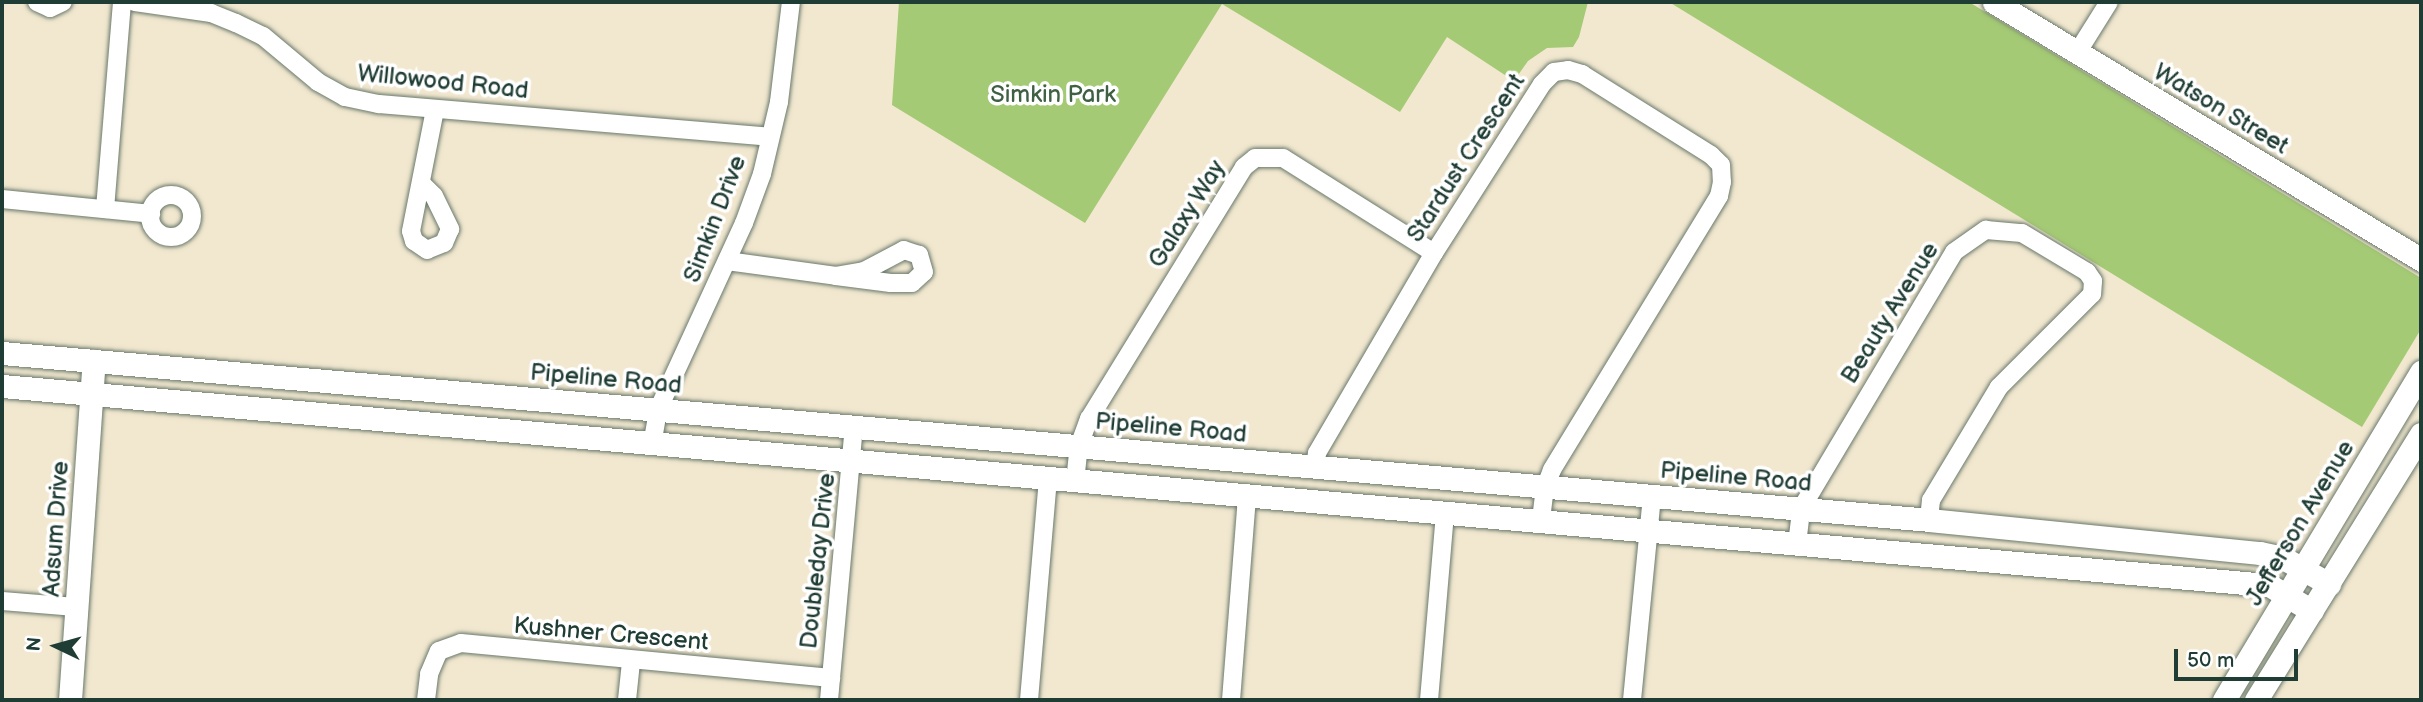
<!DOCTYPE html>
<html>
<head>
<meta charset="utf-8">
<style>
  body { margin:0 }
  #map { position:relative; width:2423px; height:702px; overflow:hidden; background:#f2e8d0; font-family:"Balsamiq Sans",sans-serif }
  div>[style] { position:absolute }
  .green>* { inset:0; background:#a5ca75 }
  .roads { filter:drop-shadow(0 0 2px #69796b) drop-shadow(0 0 2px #69796b) }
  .minor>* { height:18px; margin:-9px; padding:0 9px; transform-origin:9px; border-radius:9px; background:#fff }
  .minor>.ring { margin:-9px; padding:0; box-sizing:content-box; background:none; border:18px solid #fff; border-radius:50% }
  .tertiary>* { height:23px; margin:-11.5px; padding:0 11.5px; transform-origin:11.5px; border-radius:11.5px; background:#fff }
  span { translate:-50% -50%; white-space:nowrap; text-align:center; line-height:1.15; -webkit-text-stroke:7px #fff; paint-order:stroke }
  .street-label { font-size:24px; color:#1f3d34 }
  .park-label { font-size:24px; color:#406044 }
  .frame { position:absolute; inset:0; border:4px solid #1f3d34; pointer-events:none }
  .north { position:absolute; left:21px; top:611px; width:70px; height:70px; -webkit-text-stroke:5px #fff; paint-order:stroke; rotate:275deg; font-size:19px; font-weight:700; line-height:28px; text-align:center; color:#1f3d34 }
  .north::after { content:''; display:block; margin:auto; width:24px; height:32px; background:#1f3d34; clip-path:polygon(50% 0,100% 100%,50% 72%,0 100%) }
  .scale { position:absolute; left:2174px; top:649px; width:124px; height:32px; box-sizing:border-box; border:4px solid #1f3d34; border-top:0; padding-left:9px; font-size:21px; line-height:24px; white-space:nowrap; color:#1f3d34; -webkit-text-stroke:5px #fff; paint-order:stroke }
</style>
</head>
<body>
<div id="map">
  <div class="green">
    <div style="clip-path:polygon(899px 2px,1588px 2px,1579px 37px,1573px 47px,1547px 48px,1528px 61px,1514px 81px,1447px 37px,1400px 112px,1222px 4px,1085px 223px,892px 105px)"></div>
    <div style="clip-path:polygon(1669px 2px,1969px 2px,2421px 278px,2421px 329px,2362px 427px)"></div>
  </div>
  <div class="roads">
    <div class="minor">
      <div style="left:37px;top:2px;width:14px;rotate:25deg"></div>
      <div style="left:50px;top:8px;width:14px;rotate:-25deg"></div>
      <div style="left:135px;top:2px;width:77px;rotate:8.2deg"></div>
      <div style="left:211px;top:13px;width:27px;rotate:22deg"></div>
      <div style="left:236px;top:23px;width:30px;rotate:26deg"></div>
      <div style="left:263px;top:36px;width:72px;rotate:39.9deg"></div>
      <div style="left:318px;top:82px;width:31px;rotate:29deg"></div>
      <div style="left:345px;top:97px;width:35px;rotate:12deg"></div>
      <div style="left:379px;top:104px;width:392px;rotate:4.8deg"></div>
      <div style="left:2077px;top:53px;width:60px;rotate:-57.9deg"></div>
      <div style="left:421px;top:183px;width:18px;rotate:45deg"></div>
      <div style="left:434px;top:196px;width:37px;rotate:64deg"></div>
      <div style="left:450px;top:229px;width:15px;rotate:113deg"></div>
      <div style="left:444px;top:243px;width:18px;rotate:158deg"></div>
      <div style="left:427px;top:250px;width:16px;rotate:-145deg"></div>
      <div style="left:414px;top:241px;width:10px;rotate:-107deg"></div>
      <div style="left:411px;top:231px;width:123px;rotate:-78.8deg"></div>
      <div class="ring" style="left:150px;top:195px;width:24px;height:24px"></div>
      <div style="left:2px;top:199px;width:150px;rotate:5.7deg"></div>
      <div style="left:105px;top:209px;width:208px;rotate:-85.3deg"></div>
      <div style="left:727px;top:261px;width:110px;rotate:7.8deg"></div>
      <div style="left:836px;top:276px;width:55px;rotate:7.3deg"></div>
      <div style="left:891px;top:283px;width:21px"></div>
      <div style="left:912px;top:283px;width:16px;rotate:-43deg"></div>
      <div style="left:924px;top:272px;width:18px;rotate:-106deg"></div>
      <div style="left:919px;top:255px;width:16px;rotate:-162deg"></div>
      <div style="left:904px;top:250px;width:45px;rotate:152.3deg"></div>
      <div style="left:864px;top:271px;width:28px;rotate:170deg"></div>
      <div style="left:652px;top:445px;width:36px;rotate:-80deg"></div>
      <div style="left:658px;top:410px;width:206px;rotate:-65.3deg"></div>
      <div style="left:744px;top:223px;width:52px;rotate:-69.8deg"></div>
      <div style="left:762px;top:174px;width:74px;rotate:-76.7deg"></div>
      <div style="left:779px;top:102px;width:101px;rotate:-83.2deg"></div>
      <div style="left:1315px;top:467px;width:14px;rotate:-82deg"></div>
      <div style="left:1317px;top:453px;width:232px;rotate:-59.7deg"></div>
      <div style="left:1434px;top:253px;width:201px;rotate:-57.4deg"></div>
      <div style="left:1542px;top:84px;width:17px;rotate:-45deg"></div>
      <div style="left:1554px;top:72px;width:14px;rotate:-8deg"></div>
      <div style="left:1568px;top:70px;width:15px;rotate:16deg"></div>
      <div style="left:1582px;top:74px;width:152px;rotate:32.1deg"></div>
      <div style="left:1711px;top:155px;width:14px;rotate:45deg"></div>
      <div style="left:1721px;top:165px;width:17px;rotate:87deg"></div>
      <div style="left:1722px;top:182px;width:14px;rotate:102deg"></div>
      <div style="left:1719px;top:196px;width:321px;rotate:121.4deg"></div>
      <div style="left:1552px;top:470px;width:18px;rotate:112deg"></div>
      <div style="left:1545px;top:487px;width:35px;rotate:97deg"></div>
      <div style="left:1075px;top:482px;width:36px;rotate:-84deg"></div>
      <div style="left:1079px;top:446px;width:29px;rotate:-70deg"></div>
      <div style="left:1089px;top:419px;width:296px;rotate:-58.4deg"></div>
      <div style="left:1244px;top:167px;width:14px;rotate:-39deg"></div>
      <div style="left:1255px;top:158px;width:28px"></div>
      <div style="left:1283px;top:158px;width:178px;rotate:32.2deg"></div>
      <div style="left:1797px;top:544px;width:35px;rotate:-83deg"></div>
      <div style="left:1801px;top:509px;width:299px;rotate:-59.2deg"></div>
      <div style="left:1954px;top:252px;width:39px;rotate:-35deg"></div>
      <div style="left:1986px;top:230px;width:36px;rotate:5deg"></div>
      <div style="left:2022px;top:233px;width:76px;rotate:31deg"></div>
      <div style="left:2087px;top:272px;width:11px;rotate:56deg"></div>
      <div style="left:2093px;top:281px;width:13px;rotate:94deg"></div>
      <div style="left:2092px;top:294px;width:132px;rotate:135deg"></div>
      <div style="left:1999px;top:387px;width:132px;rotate:121deg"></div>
      <div style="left:1931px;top:500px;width:20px;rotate:96deg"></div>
      <div style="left:2px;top:601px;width:74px;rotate:4.6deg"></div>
      <div style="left:426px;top:700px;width:26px;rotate:-83deg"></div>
      <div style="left:429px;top:674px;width:25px;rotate:-67deg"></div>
      <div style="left:439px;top:651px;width:23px;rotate:-20deg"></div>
      <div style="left:461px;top:643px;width:372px;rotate:5.4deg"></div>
      <div style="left:627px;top:700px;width:39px;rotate:-84deg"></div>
      <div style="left:829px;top:700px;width:274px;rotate:-84.8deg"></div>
      <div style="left:1029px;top:700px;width:221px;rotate:-85.1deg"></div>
      <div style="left:1231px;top:700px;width:204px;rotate:-85.5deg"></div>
      <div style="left:1429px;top:700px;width:187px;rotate:-85.1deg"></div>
      <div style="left:1632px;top:700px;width:205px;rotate:-84.4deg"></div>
    </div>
    <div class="tertiary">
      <div style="left:1994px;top:2px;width:499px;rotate:31.1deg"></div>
      <div style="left:2px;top:353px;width:1934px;rotate:4.95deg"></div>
      <div style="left:1929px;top:520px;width:333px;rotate:5.7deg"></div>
      <div style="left:2260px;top:553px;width:24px;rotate:12deg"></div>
      <div style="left:2283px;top:558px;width:53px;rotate:29.5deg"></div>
      <div style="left:2px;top:386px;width:2276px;rotate:5.02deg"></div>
      <div style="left:2269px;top:585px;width:50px;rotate:31.2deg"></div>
      <div style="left:70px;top:700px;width:340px;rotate:-86deg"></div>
      <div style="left:2224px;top:700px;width:383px;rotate:-59deg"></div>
      <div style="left:2256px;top:700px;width:313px;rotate:-58.2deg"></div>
    </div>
  </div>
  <div class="street-label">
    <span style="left:443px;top:82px;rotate:6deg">Willowood Road</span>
    <span style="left:2221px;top:109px;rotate:31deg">Watson Street</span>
    <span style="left:1466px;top:158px;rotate:-57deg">Stardust Crescent</span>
    <span style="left:1187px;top:214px;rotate:-58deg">Galaxy Way</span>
    <span style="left:715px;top:219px;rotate:-69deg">Simkin Drive</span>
    <span style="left:1890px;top:313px;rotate:-58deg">Beauty Avenue</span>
    <span style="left:606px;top:379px;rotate:5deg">Pipeline Road</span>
    <span style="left:1171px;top:428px;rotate:5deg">Pipeline Road</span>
    <span style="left:1736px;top:477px;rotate:5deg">Pipeline Road</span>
    <span style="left:2300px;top:523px;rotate:-59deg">Jefferson Avenue</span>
    <span style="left:56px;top:529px;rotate:-86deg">Adsum Drive</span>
    <span style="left:818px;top:561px;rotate:-84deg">Doubleday Drive</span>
    <span style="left:611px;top:634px;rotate:5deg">Kushner Crescent</span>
  </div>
  <div class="park-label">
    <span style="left:1053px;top:95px">Simkin Park</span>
  </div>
  <div class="frame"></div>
  <div class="north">N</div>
  <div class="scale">50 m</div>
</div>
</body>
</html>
